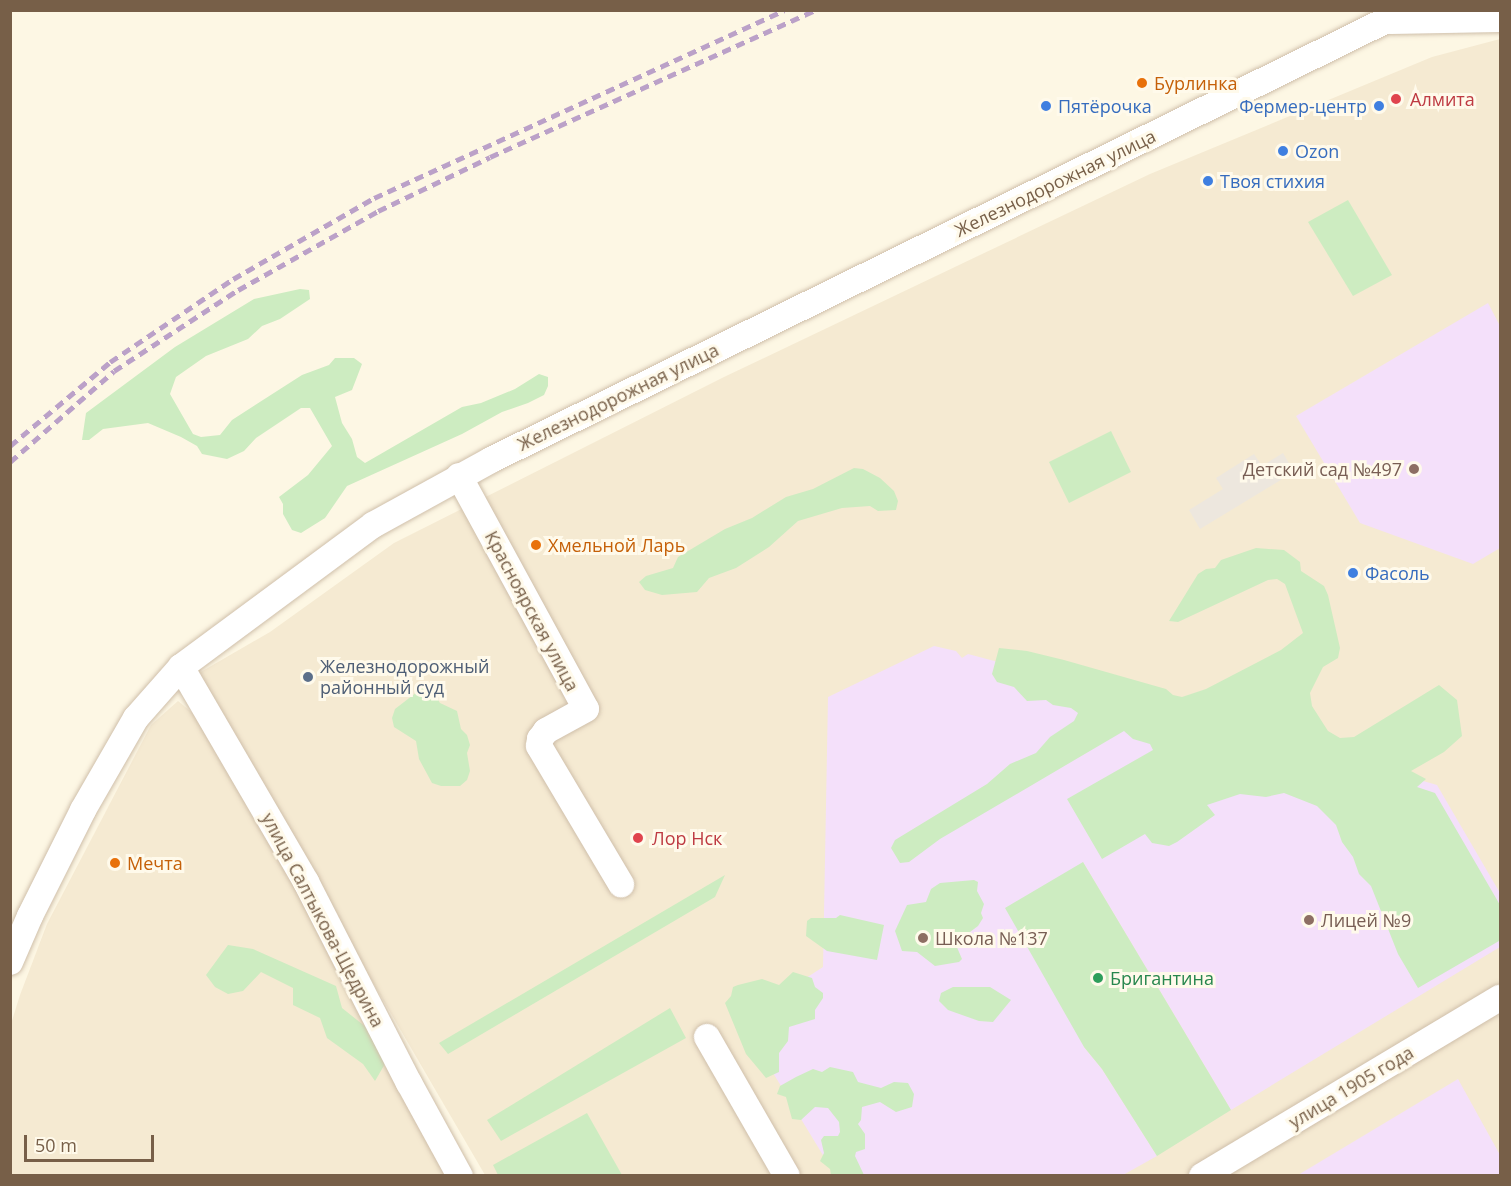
<!DOCTYPE html>
<html>
<head>
<meta charset="utf-8">
<style>
  body { margin:0 }
  #map { position:relative; width:1511px; height:1186px; overflow:hidden; background:#fdf7e4; font-family:"Open Sans",sans-serif }
  div>[style] { position:absolute }
  .residential>* { inset:0; background:#f5ead2 }
  .industrial>* { inset:0; background:#ede7de }
  .education>* { inset:0; background:#f4e0fa }
  .green>* { inset:0; background:#cdecc1 }
  .roads { filter:drop-shadow(0 0 2px #cfbfaa) drop-shadow(0 0 2px #cfbfaa) }
  .minor>* { height:26px; margin:-13px; padding:0 13px; transform-origin:13px; border-radius:13px; background:#fff }
  .rail>* { height:4.5px; margin-top:-2.25px; transform-origin:0; background:repeating-linear-gradient(90deg,#bba1c8 0 9px,transparent 0 15px) }
  .dots>* { width:16px; height:16px; translate:-50% -50%; box-sizing:border-box; border:3px solid #fffaeb; border-radius:50% }
  span { translate:-50% -50%; white-space:nowrap; text-align:center; line-height:1.15; -webkit-text-stroke:6px #fffaeb; paint-order:stroke }
  .food-label { font-size:18px; color:#c56008 }
  .left { translate:0 -50%; text-align:left }
  .health-label { font-size:18px; color:#be3a42 }
  .shop-label { font-size:18px; color:#366cbe }
  .right { translate:-100% -50%; text-align:right }
  .street-label { font-size:18px; color:#775f48 }
  .education-label { font-size:18px; color:#785e54 }
  .service-label { font-size:18px; color:#4e5e75 }
  .leisure-label { font-size:18px; color:#27864d }
  .frame { position:absolute; inset:0; border:12px solid #775f48; pointer-events:none }
  .scale { position:absolute; left:24px; top:1135px; width:130px; height:27px; box-sizing:border-box; border:3px solid #775f48; border-top:0; padding-left:8px; font-size:18px; line-height:21px; white-space:nowrap; color:#775f48; -webkit-text-stroke:4px #fffaeb; paint-order:stroke }
</style>
</head>
<body>
<div id="map">
  <div class="residential">
    <div style="clip-path:polygon(1500px 39px,1500px 991px,1190px 1175px,485px 1175px,199px 684px,199px 673px,270px 632px,394px 543px,724px 377px,1150px 174px,1432px 57px)"></div>
    <div style="clip-path:polygon(178px 701px,200px 719px,457px 1175px,11px 1175px,10px 1027px,20px 995px,47px 924px,151px 725px)"></div>
    <div style="clip-path:polygon(1500px 1005px,1500px 1175px,1210px 1175px)"></div>
  </div>
  <div class="industrial">
    <div style="clip-path:polygon(1283px 453px,1294px 472px,1200px 529px,1189px 510px,1223px 489px,1216px 478px,1254px 454px,1262px 466px)"></div>
  </div>
  <div class="education">
    <div style="clip-path:polygon(1488px 303px,1500px 326px,1500px 548px,1473px 564px,1360px 523px,1296px 416px)"></div>
    <div style="clip-path:polygon(934px 646px,956px 651px,962px 658px,968px 654px,1149px 702px,1437px 785px,1500px 893px,1500px 947px,1231px 1110px,1083px 862px,1084px 1047px,1102px 1069px,1157px 1156px,1123px 1175px,835px 1175px,741px 1020px,823px 967px,828px 697px)"></div>
    <div style="clip-path:polygon(1458px 1079px,1500px 1155px,1500px 1175px,1298px 1175px)"></div>
  </div>
  <div class="green">
    <div style="clip-path:polygon(1348px 200px,1392px 275px,1353px 296px,1308px 222px)"></div>
    <div style="clip-path:polygon(300px 289px,309px 290px,310px 299px,280px 319px,262px 326px,248px 339px,206px 356px,176px 377px,170px 394px,193px 434px,201px 437px,220px 435px,232px 420px,302px 375px,329px 365px,335px 358px,354px 358px,362px 364px,352px 390px,335px 397px,342px 423px,352px 439px,357px 457px,365px 463px,462px 407px,481px 403px,515px 389px,539px 374px,548px 377px,548px 386px,544px 395px,528px 403px,502px 412px,462px 434px,347px 486px,325px 518px,301px 533px,292px 530px,283px 514px,283px 504px,279px 497px,308px 475px,332px 446px,310px 408px,301px 408px,256px 438px,244px 451px,227px 459px,202px 454px,197px 446px,181px 437px,148px 423px,103px 429px,89px 440px,82px 440px,86px 413px,175px 347px,254px 299px)"></div>
    <div style="clip-path:polygon(1111px 431px,1131px 472px,1069px 503px,1049px 462px)"></div>
    <div style="clip-path:polygon(854px 468px,863px 469px,880px 478px,894px 491px,898px 501px,896px 510px,878px 511px,870px 506px,842px 508px,798px 521px,769px 547px,736px 568px,709px 578px,697px 592px,662px 595px,645px 590px,639px 582px,646px 576px,673px 568px,678px 557px,725px 529px,752px 518px,786px 497px,813px 489px)"></div>
    <div style="clip-path:polygon(1256px 548px,1284px 550px,1300px 562px,1301px 571px,1324px 586px,1328px 595px,1340px 648px,1338px 658px,1323px 667px,1310px 693px,1312px 706px,1328px 731px,1340px 738px,1354px 737px,1439px 685px,1457px 700px,1462px 736px,1444px 752px,1411px 771px,1426px 779px,1417px 787px,1435px 793px,1500px 905px,1499px 941px,1418px 988px,1398px 954px,1371px 886px,1359px 874px,1353px 857px,1342px 842px,1336px 825px,1317px 806px,1284px 793px,1266px 797px,1240px 794px,1207px 805px,1215px 815px,1177px 842px,1169px 846px,1152px 843px,1145px 834px,1102px 859px,1067px 799px,1153px 750px,1150px 744px,1133px 739px,1124px 731px,940px 839px,909px 862px,900px 863px,891px 848px,895px 840px,987px 784px,1010px 764px,1036px 753px,1050px 737px,1074px 721px,1078px 713px,1071px 708px,1053px 705px,1046px 700px,1027px 701px,1014px 687px,997px 682px,992px 674px,999px 648px,1027px 651px,1064px 660px,1166px 689px,1173px 695px,1182px 697px,1206px 689px,1281px 650px,1303px 633px,1285px 584px,1277px 579px,1268px 580px,1178px 622px,1169px 621px,1198px 574px,1206px 569px,1215px 568px,1221px 560px)"></div>
    <div style="clip-path:polygon(426px 685px,435px 686px,435px 695px,440px 703px,457px 711px,461px 729px,467px 735px,470px 745px,467px 753px,470px 771px,467px 780px,460px 786px,441px 786px,432px 783px,419px 759px,416px 741px,394px 727px,392px 718px,395px 709px)"></div>
    <div style="clip-path:polygon(1083px 862px,1231px 1110px,1157px 1156px,1102px 1069px,1084px 1047px,1005px 908px)"></div>
    <div style="clip-path:polygon(725px 875px,715px 897px,448px 1054px,439px 1043px)"></div>
    <div style="clip-path:polygon(974px 880px,978px 882px,977px 891px,984px 904px,981px 913px,983px 918px,978px 926px,958px 941px,956px 945px,962px 959px,959px 962px,935px 966px,917px 952px,902px 951px,895px 931px,907px 905px,926px 902px,931px 889px,940px 883px)"></div>
    <div style="clip-path:polygon(840px 915px,884px 925px,877px 960px,827px 951px,806px 936px,807px 921px,811px 918px,836px 918px)"></div>
    <div style="clip-path:polygon(228px 945px,253px 949px,336px 986px,342px 1008px,386px 1043px,389px 1057px,375px 1081px,363px 1064px,327px 1038px,320px 1018px,293px 1005px,293px 988px,261px 972px,243px 991px,228px 994px,215px 987px,206px 975px)"></div>
    <div style="clip-path:polygon(793px 972px,812px 978px,815px 987px,823px 993px,823px 998px,815px 1010px,815px 1019px,789px 1027px,788px 1041px,779px 1053px,779px 1072px,766px 1078px,746px 1054px,725px 1003px,731px 996px,733px 987px,738px 985px,762px 979px,779px 985px)"></div>
    <div style="clip-path:polygon(953px 987px,990px 987px,1011px 1000px,993px 1022px,979px 1021px,948px 1010px,939px 1001px,941px 993px)"></div>
    <div style="clip-path:polygon(670px 1008px,686px 1038px,501px 1141px,487px 1120px)"></div>
    <div style="clip-path:polygon(830px 1067px,853px 1072px,858px 1082px,881px 1088px,894px 1082px,908px 1083px,914px 1094px,912px 1107px,896px 1112px,880px 1102px,862px 1107px,861px 1120px,858px 1124px,865px 1134px,865px 1149px,856px 1152px,855px 1156px,864px 1175px,831px 1175px,830px 1169px,820px 1161px,824px 1153px,821px 1140px,824px 1136px,838px 1136px,840px 1132px,839px 1122px,828px 1108px,815px 1107px,801px 1120px,792px 1119px,786px 1097px,777px 1094px,780px 1086px,796px 1077px,813px 1069px,822px 1072px)"></div>
    <div style="clip-path:polygon(587px 1113px,622px 1175px,498px 1175px,493px 1165px)"></div>
  </div>
  <div class="roads">
    <div class="minor">
      <div style="left:1390px;top:21px;width:110px;rotate:-1deg"></div>
      <div style="left:459px;top:476px;width:265px;rotate:61.4deg"></div>
      <div style="left:586px;top:709px;width:46px;rotate:151.2deg"></div>
      <div style="left:546px;top:731px;width:10px;rotate:127deg"></div>
      <div style="left:540px;top:739px;width:7px;rotate:98deg"></div>
      <div style="left:539px;top:746px;width:161px;rotate:59.3deg"></div>
      <div style="left:181px;top:667px;width:249px;rotate:59.8deg"></div>
      <div style="left:306px;top:882px;width:226px;rotate:62.9deg"></div>
      <div style="left:409px;top:1083px;width:106px;rotate:61.3deg"></div>
      <div style="left:10px;top:962px;width:50px;rotate:-66.5deg"></div>
      <div style="left:30px;top:916px;width:119px;rotate:-63.4deg"></div>
      <div style="left:83px;top:810px;width:106px;rotate:-60.1deg"></div>
      <div style="left:136px;top:718px;width:68px;rotate:-48.6deg"></div>
      <div style="left:181px;top:667px;width:239px;rotate:-36.5deg"></div>
      <div style="left:373px;top:525px;width:135px;rotate:-28.8deg"></div>
      <div style="left:491px;top:460px;width:1021px;rotate:-26.16deg"></div>
      <div style="left:707px;top:1037px;width:160px;rotate:60.1deg"></div>
      <div style="left:1202px;top:1176px;width:347px;rotate:-30.9deg"></div>
    </div>
  </div>
  <div class="rail">
    <div style="left:10px;top:446px;width:131px;rotate:-40deg"></div>
    <div style="left:110px;top:362px;width:148px;rotate:-34deg"></div>
    <div style="left:233px;top:279px;width:163px;rotate:-29.9deg"></div>
    <div style="left:374px;top:198px;width:451px;rotate:-24.6deg"></div>
    <div style="left:10px;top:462px;width:138px;rotate:-41.2deg"></div>
    <div style="left:114px;top:371px;width:148px;rotate:-33.2deg"></div>
    <div style="left:238px;top:290px;width:161px;rotate:-29.4deg"></div>
    <div style="left:378px;top:211px;width:124px;rotate:-25.7deg"></div>
    <div style="left:490px;top:157px;width:357px;rotate:-24.3deg"></div>
  </div>
  <div class="dots">
    <div style="left:1142px;top:83px;background:#e8710a"></div>
    <div style="left:1396px;top:99px;background:#e0444e"></div>
    <div style="left:1046px;top:106px;background:#3f7fe0"></div>
    <div style="left:1379px;top:106px;background:#3f7fe0"></div>
    <div style="left:1283px;top:151px;background:#3f7fe0"></div>
    <div style="left:1208px;top:181px;background:#3f7fe0"></div>
    <div style="left:1414px;top:469px;background:#8d6e63"></div>
    <div style="left:536px;top:545px;background:#e8710a"></div>
    <div style="left:1353px;top:573px;background:#3f7fe0"></div>
    <div style="left:308px;top:677px;background:#5c6f8a"></div>
    <div style="left:638px;top:838px;background:#e0444e"></div>
    <div style="left:115px;top:863px;background:#e8710a"></div>
    <div style="left:1309px;top:920px;background:#8d6e63"></div>
    <div style="left:923px;top:938px;background:#8d6e63"></div>
    <div style="left:1098px;top:978px;background:#2e9e5b"></div>
  </div>
  <div class="food-label">
    <span class="left" style="left:1154px;top:83px">Бурлинка</span>
    <span class="left" style="left:548px;top:545px">Хмельной Ларь</span>
    <span class="left" style="left:127px;top:863px">Мечта</span>
  </div>
  <div class="health-label">
    <span class="left" style="left:1410px;top:99px">Алмита</span>
    <span class="left" style="left:652px;top:838px">Лор Нск</span>
  </div>
  <div class="shop-label">
    <span class="left" style="left:1058px;top:106px">Пятёрочка</span>
    <span class="right" style="left:1367px;top:106px">Фермер-центр</span>
    <span class="left" style="left:1295px;top:151px">Ozon</span>
    <span class="left" style="left:1220px;top:181px">Твоя стихия</span>
    <span class="left" style="left:1365px;top:573px">Фасоль</span>
  </div>
  <div class="street-label">
    <span style="left:1055px;top:183px;rotate:-26deg">Железнодорожная улица</span>
    <span style="left:618px;top:397px;rotate:-26deg">Железнодорожная улица</span>
    <span style="left:532px;top:611px;rotate:62deg">Красноярская улица</span>
    <span style="left:323px;top:920px;rotate:62deg">улица Салтыкова-Щедрина</span>
    <span style="left:1351px;top:1087px;rotate:-31deg">улица 1905 года</span>
  </div>
  <div class="education-label">
    <span class="right" style="left:1402px;top:469px">Детский сад №497</span>
    <span class="left" style="left:1321px;top:920px">Лицей №9</span>
    <span class="left" style="left:935px;top:938px">Школа №137</span>
  </div>
  <div class="service-label">
    <span class="left" style="left:320px;top:677px">Железнодорожный<br>районный суд</span>
  </div>
  <div class="leisure-label">
    <span class="left" style="left:1110px;top:978px">Бригантина</span>
  </div>
  <div class="frame"></div>
  <div class="scale">50 m</div>
</div>
</body>
</html>
